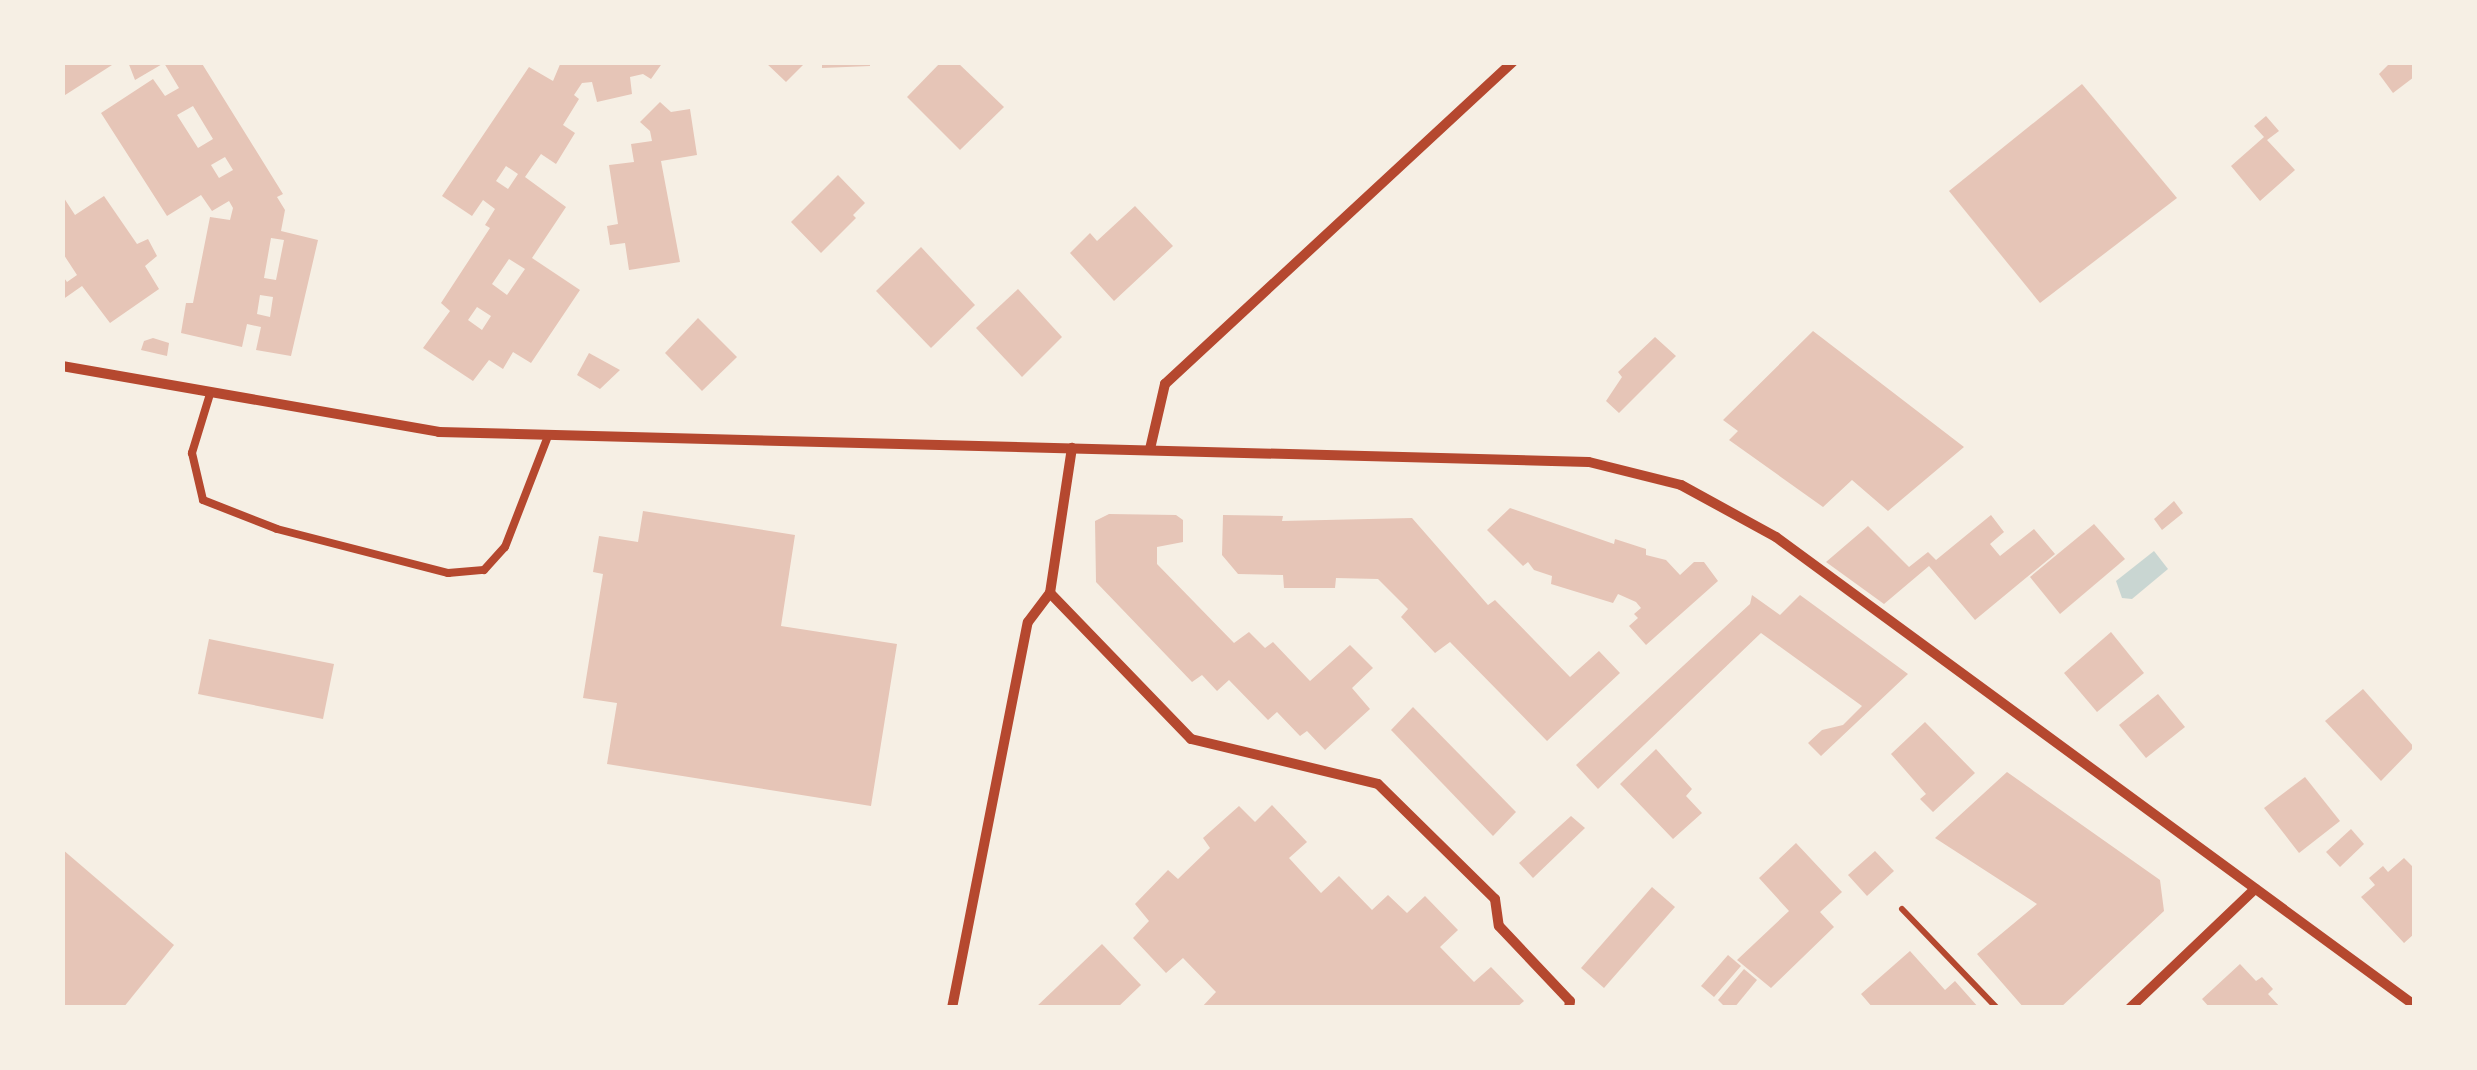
<!DOCTYPE html>
<html>
<head>
<meta charset="utf-8">
<style>
  body { margin:0 }
  #map { position:relative; width:2477px; height:1070px; overflow:hidden; background:#f6efe4; font-family:Inter,sans-serif }
  div>[style] { position:absolute }
  .water>* { inset:0; background:#c9d6d2 }
  .building>* { inset:0; background:#e6c5b7 }
  .path>* { height:6px; margin:-3px; padding:0 3px; transform-origin:3px; border-radius:3px; background:#b5482f }
  .service>* { height:8px; margin:-4px; padding:0 4px; transform-origin:4px; border-radius:4px; background:#b5482f }
  .minor>* { height:10px; margin:-5px; padding:0 5px; transform-origin:5px; border-radius:5px; background:#b5482f }
  span { translate:-50% -50%; white-space:nowrap; text-align:center; line-height:1.15; -webkit-text-stroke:8px #f6efe4; paint-order:stroke }
  .frame { position:absolute; inset:0; border:65px solid #f6efe4; pointer-events:none }
</style>
</head>
<body>
<div id="map">
  <div class="water">
    <div style="clip-path:polygon(2154px 551px,2168px 569px,2132px 599px,2122px 598px,2116px 581px)"></div>
  </div>
  <div class="building">
    <div style="clip-path:polygon(62px 62px,111px 62px,112px 65px,62px 97px)"></div>
    <div style="clip-path:polygon(evenodd,128px 62px,201px 62px,283px 194px,277px 197px,285px 210px,281px 231px,318px 240px,291px 356px,256px 350px,261px 327px,247px 324px,242px 347px,181px 333px,186px 303px,193px 303px,210px 217px,230px 220px,233px 208px,229px 201px,212px 211px,201px 195px,167px 216px,101px 113px,153px 79px,165px 96px,179px 88px,164px 63px,135px 80px,128px 62px,193px 106px,213px 139px,198px 148px,177px 115px,193px 106px,128px 62px,225px 157px,233px 170px,219px 178px,211px 165px,225px 157px,128px 62px,271px 238px,284px 240px,276px 280px,264px 278px,271px 238px,128px 62px,260px 295px,273px 297px,270px 317px,257px 314px,260px 295px)"></div>
    <div style="clip-path:polygon(evenodd,561px 62px,663px 62px,651px 79px,643px 74px,630px 77px,632px 94px,597px 102px,592px 82px,582px 83px,574px 95px,579px 99px,563px 125px,575px 133px,556px 164px,541px 154px,525px 177px,566px 207px,532px 258px,580px 290px,531px 363px,513px 352px,503px 369px,489px 360px,473px 381px,423px 348px,450px 311px,441px 303px,490px 228px,485px 225px,495px 209px,483px 200px,472px 216px,442px 196px,529px 67px,553px 81px,561px 62px,506px 166px,518px 174px,508px 189px,496px 181px,506px 166px,561px 62px,509px 259px,525px 269px,507px 295px,492px 284px,509px 259px,561px 62px,477px 307px,491px 316px,482px 330px,468px 320px,477px 307px)"></div>
    <div style="clip-path:polygon(765px 62px,806px 62px,786px 82px)"></div>
    <div style="clip-path:polygon(822px 62px,870px 62px,870px 66px,822px 68px)"></div>
    <div style="clip-path:polygon(941px 62px,957px 62px,1004px 107px,960px 150px,907px 97px)"></div>
    <div style="clip-path:polygon(2391px 62px,2414px 62px,2414px 77px,2393px 93px,2379px 74px)"></div>
    <div style="clip-path:polygon(2082px 84px,2177px 198px,2040px 303px,1949px 191px)"></div>
    <div style="clip-path:polygon(660px 102px,671px 112px,690px 109px,697px 155px,661px 161px,680px 262px,629px 270px,625px 243px,610px 245px,607px 226px,618px 224px,609px 165px,634px 162px,631px 144px,652px 141px,650px 131px,640px 122px)"></div>
    <div style="clip-path:polygon(2266px 116px,2279px 131px,2267px 140px,2295px 170px,2260px 201px,2231px 166px,2264px 137px,2254px 126px)"></div>
    <div style="clip-path:polygon(838px 175px,865px 203px,853px 215px,856px 218px,821px 253px,791px 222px)"></div>
    <div style="clip-path:polygon(62px 195px,75px 215px,104px 196px,137px 244px,148px 239px,157px 256px,145px 266px,159px 289px,110px 323px,82px 286px,62px 300px,62px 275px,67px 282px,77px 275px,62px 252px)"></div>
    <div style="clip-path:polygon(1135px 206px,1173px 246px,1114px 301px,1070px 253px,1090px 233px,1097px 241px)"></div>
    <div style="clip-path:polygon(921px 247px,975px 305px,931px 348px,876px 291px)"></div>
    <div style="clip-path:polygon(1018px 289px,1062px 337px,1022px 377px,976px 328px)"></div>
    <div style="clip-path:polygon(698px 318px,737px 357px,702px 391px,665px 353px)"></div>
    <div style="clip-path:polygon(1813px 331px,1964px 447px,1888px 511px,1852px 480px,1823px 507px,1729px 440px,1738px 431px,1723px 420px)"></div>
    <div style="clip-path:polygon(1655px 337px,1676px 356px,1619px 413px,1606px 401px,1622px 377px,1618px 372px)"></div>
    <div style="clip-path:polygon(153px 338px,169px 343px,167px 356px,141px 350px,144px 341px)"></div>
    <div style="clip-path:polygon(589px 353px,620px 370px,600px 389px,577px 375px)"></div>
    <div style="clip-path:polygon(2174px 501px,2183px 513px,2162px 530px,2154px 519px)"></div>
    <div style="clip-path:polygon(1510px 508px,1614px 544px,1615px 539px,1646px 549px,1646px 555px,1666px 560px,1680px 575px,1694px 562px,1704px 562px,1718px 581px,1646px 645px,1629px 626px,1638px 618px,1634px 614px,1641px 608px,1636px 602px,1618px 594px,1613px 603px,1551px 584px,1552px 576px,1534px 570px,1528px 562px,1523px 566px,1487px 530px)"></div>
    <div style="clip-path:polygon(643px 511px,795px 535px,781px 626px,897px 644px,871px 806px,607px 764px,617px 703px,583px 698px,603px 574px,593px 572px,599px 536px,638px 542px)"></div>
    <div style="clip-path:polygon(1109px 514px,1176px 515px,1183px 520px,1183px 542px,1157px 547px,1157px 564px,1234px 643px,1249px 632px,1265px 648px,1273px 642px,1310px 681px,1350px 645px,1373px 668px,1352px 688px,1370px 709px,1325px 750px,1307px 731px,1300px 736px,1277px 712px,1268px 720px,1229px 680px,1217px 691px,1202px 675px,1192px 682px,1096px 582px,1095px 521px)"></div>
    <div style="clip-path:polygon(1223px 515px,1283px 516px,1282px 521px,1412px 518px,1488px 605px,1495px 600px,1570px 677px,1599px 651px,1620px 673px,1547px 741px,1450px 642px,1435px 653px,1401px 617px,1408px 609px,1378px 579px,1336px 578px,1335px 588px,1284px 588px,1283px 575px,1238px 574px,1222px 555px)"></div>
    <div style="clip-path:polygon(1991px 515px,2004px 532px,1990px 544px,2000px 556px,2034px 529px,2055px 554px,1975px 620px,1929px 566px,1884px 604px,1826px 562px,1868px 526px,1909px 567px,1928px 552px,1936px 560px)"></div>
    <div style="clip-path:polygon(2094px 524px,2125px 559px,2060px 614px,2030px 577px)"></div>
    <div style="clip-path:polygon(1752px 595px,1780px 615px,1800px 595px,1908px 674px,1821px 756px,1808px 743px,1822px 730px,1843px 725px,1862px 706px,1761px 633px,1598px 789px,1576px 765px,1750px 604px)"></div>
    <div style="clip-path:polygon(2111px 632px,2144px 673px,2097px 712px,2064px 673px)"></div>
    <div style="clip-path:polygon(209px 639px,334px 664px,323px 719px,198px 694px)"></div>
    <div style="clip-path:polygon(2363px 689px,2414px 747px,2381px 781px,2325px 721px)"></div>
    <div style="clip-path:polygon(2158px 694px,2185px 727px,2146px 758px,2119px 725px)"></div>
    <div style="clip-path:polygon(1413px 707px,1516px 812px,1493px 836px,1391px 730px)"></div>
    <div style="clip-path:polygon(1925px 722px,1975px 773px,1933px 812px,1920px 799px,1926px 794px,1891px 754px)"></div>
    <div style="clip-path:polygon(1656px 749px,1692px 789px,1686px 796px,1702px 813px,1673px 839px,1620px 784px)"></div>
    <div style="clip-path:polygon(2007px 772px,2160px 880px,2164px 911px,2060px 1008px,2024px 1008px,1977px 954px,2037px 904px,1935px 838px)"></div>
    <div style="clip-path:polygon(2305px 777px,2340px 821px,2299px 853px,2264px 808px)"></div>
    <div style="clip-path:polygon(1272px 805px,1307px 842px,1289px 858px,1321px 893px,1339px 876px,1372px 910px,1388px 895px,1407px 913px,1425px 896px,1458px 930px,1440px 947px,1474px 982px,1491px 967px,1524px 1001px,1516px 1008px,1201px 1008px,1216px 992px,1183px 958px,1166px 973px,1133px 938px,1149px 921px,1135px 904px,1168px 870px,1178px 879px,1210px 848px,1203px 838px,1239px 806px,1255px 822px)"></div>
    <div style="clip-path:polygon(1571px 816px,1585px 828px,1533px 878px,1519px 863px)"></div>
    <div style="clip-path:polygon(2351px 829px,2364px 844px,2340px 867px,2326px 852px)"></div>
    <div style="clip-path:polygon(1796px 843px,1842px 892px,1820px 912px,1834px 927px,1771px 988px,1737px 960px,1789px 911px,1759px 878px)"></div>
    <div style="clip-path:polygon(62px 849px,174px 945px,123px 1008px,62px 1008px)"></div>
    <div style="clip-path:polygon(1875px 851px,1894px 871px,1867px 896px,1848px 875px)"></div>
    <div style="clip-path:polygon(2404px 858px,2414px 868px,2414px 934px,2404px 943px,2361px 897px,2375px 885px,2369px 878px,2383px 866px,2388px 872px)"></div>
    <div style="clip-path:polygon(1652px 887px,1675px 907px,1604px 988px,1581px 968px)"></div>
    <div style="clip-path:polygon(1102px 944px,1141px 985px,1117px 1008px,1035px 1008px)"></div>
    <div style="clip-path:polygon(1910px 951px,1945px 990px,1955px 981px,1979px 1008px,1873px 1008px,1861px 994px)"></div>
    <div style="clip-path:polygon(1728px 955px,1741px 966px,1714px 997px,1701px 986px)"></div>
    <div style="clip-path:polygon(2240px 964px,2256px 981px,2262px 977px,2273px 989px,2268px 994px,2281px 1008px,2210px 1008px,2202px 999px)"></div>
    <div style="clip-path:polygon(1744px 969px,1757px 980px,1734px 1008px,1726px 1008px,1718px 1000px)"></div>
  </div>
  <div class="path">
    <div style="left:1902px;top:909px;width:137px;rotate:46.2deg"></div>
  </div>
  <div class="service">
    <div style="left:210px;top:394px;width:62px;rotate:107deg"></div>
    <div style="left:192px;top:453px;width:48px;rotate:76.8deg"></div>
    <div style="left:203px;top:500px;width:79px;rotate:21.4deg"></div>
    <div style="left:277px;top:529px;width:177px;rotate:14.4deg"></div>
    <div style="left:448px;top:573px;width:36px;rotate:-5deg"></div>
    <div style="left:484px;top:570px;width:31px;rotate:-48deg"></div>
    <div style="left:505px;top:547px;width:119px;rotate:-68.8deg"></div>
  </div>
  <div class="minor">
    <div style="left:62px;top:366px;width:383px;rotate:9.9deg"></div>
    <div style="left:439px;top:432px;width:1150px;rotate:1.49deg"></div>
    <div style="left:1589px;top:462px;width:95px;rotate:14deg"></div>
    <div style="left:1681px;top:485px;width:108px;rotate:28.7deg"></div>
    <div style="left:1776px;top:537px;width:791px;rotate:36.26deg"></div>
    <div style="left:1150px;top:449px;width:67px;rotate:-77deg"></div>
    <div style="left:1165px;top:384px;width:474px;rotate:-42.8deg"></div>
    <div style="left:1050px;top:593px;width:203px;rotate:46deg"></div>
    <div style="left:1191px;top:739px;width:192px;rotate:13.5deg"></div>
    <div style="left:1378px;top:784px;width:164px;rotate:44.5deg"></div>
    <div style="left:1495px;top:899px;width:27px;rotate:82deg"></div>
    <div style="left:1499px;top:926px;width:103px;rotate:46.6deg"></div>
    <div style="left:1570px;top:1001px;width:7px;rotate:98deg"></div>
    <div style="left:952px;top:1008px;width:393px;rotate:-78.9deg"></div>
    <div style="left:1028px;top:622px;width:36px;rotate:-53deg"></div>
    <div style="left:1050px;top:593px;width:147px;rotate:-81.4deg"></div>
    <div style="left:2130px;top:1008px;width:173px;rotate:-43.6deg"></div>
  </div>
  <div class="frame"></div>
</div>
</body>
</html>
